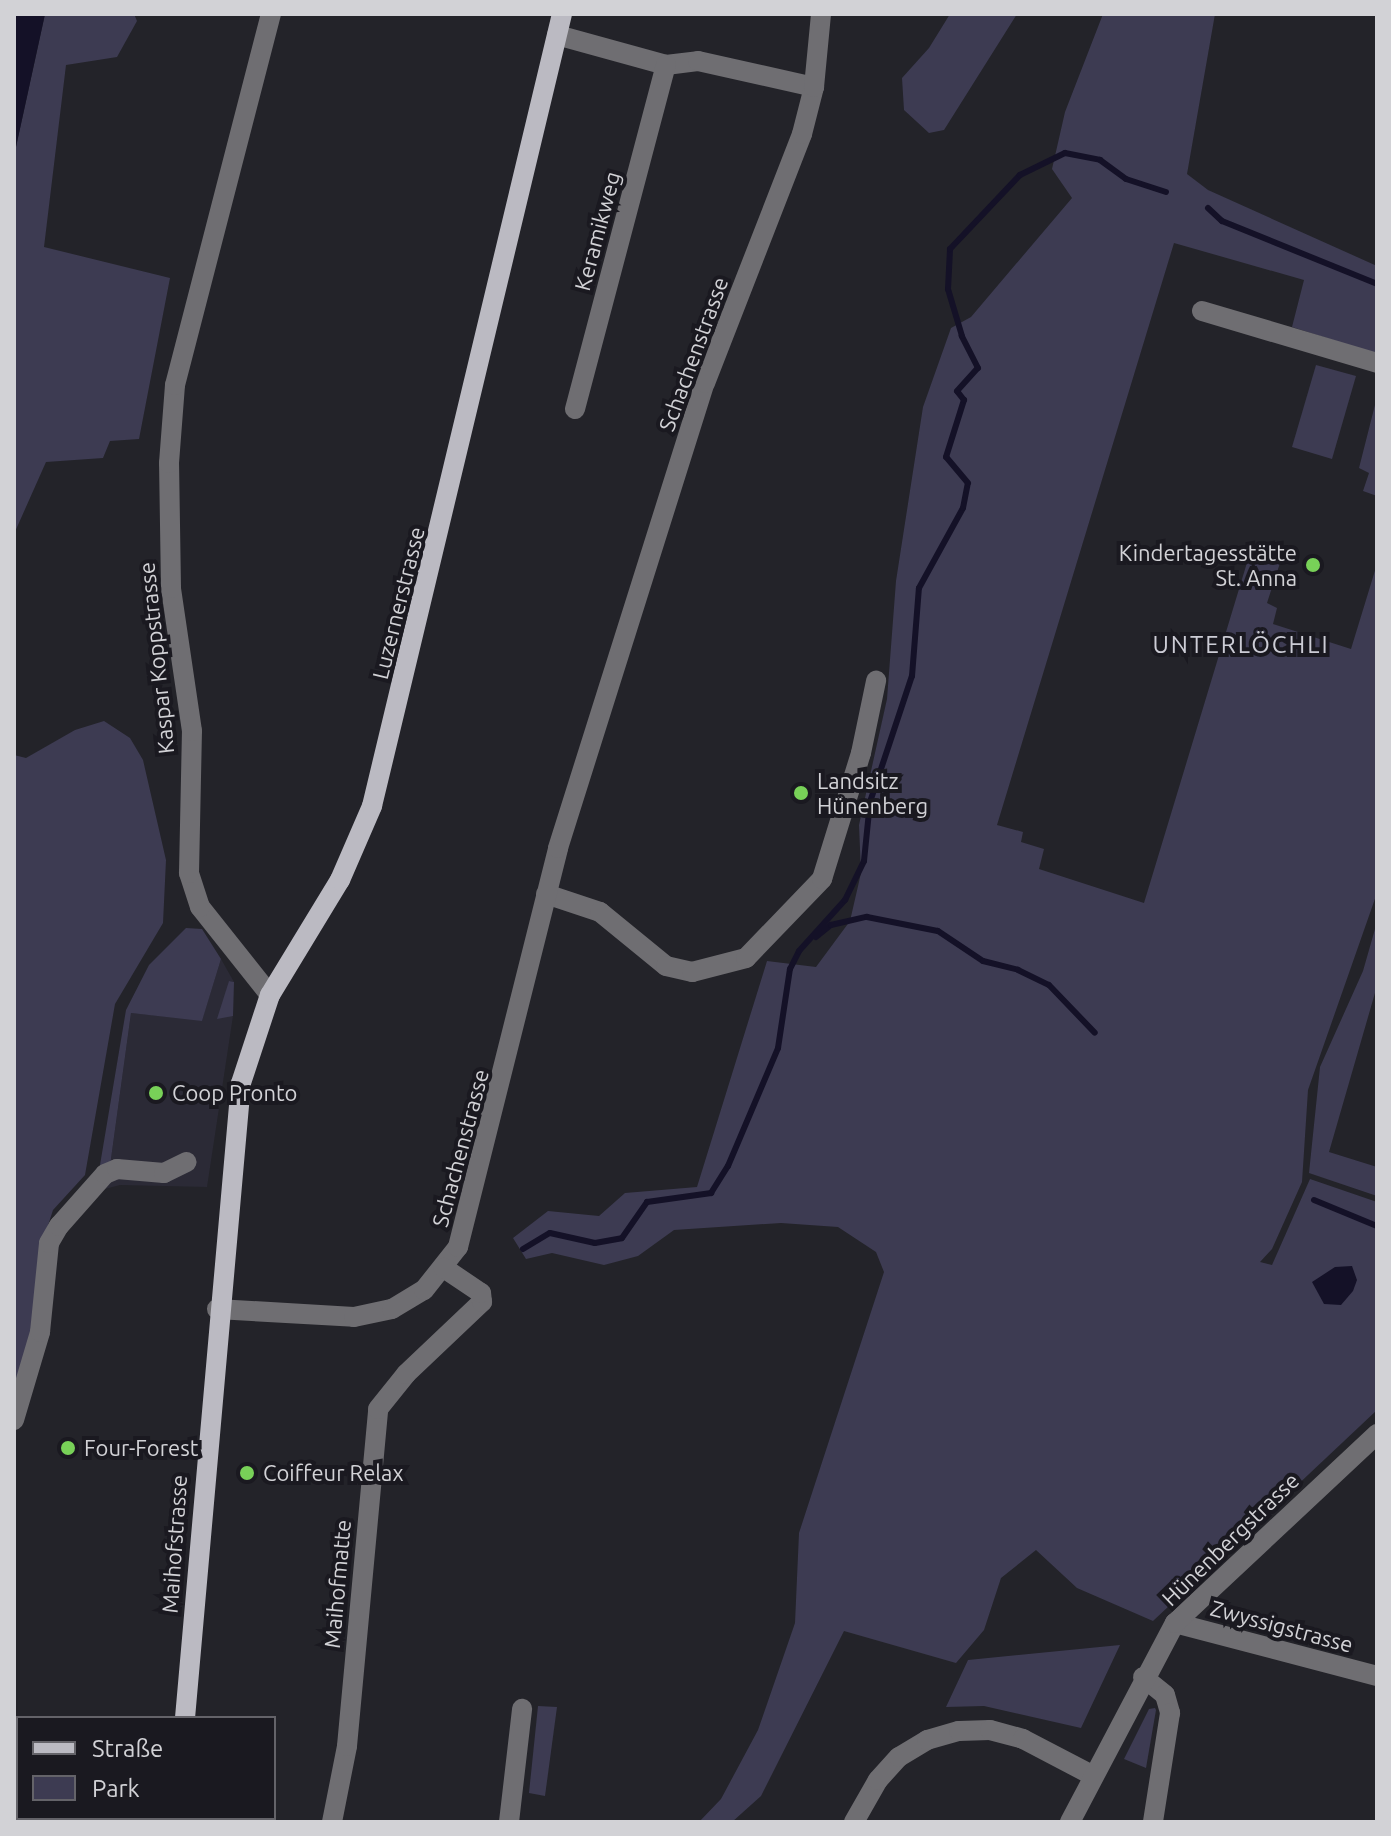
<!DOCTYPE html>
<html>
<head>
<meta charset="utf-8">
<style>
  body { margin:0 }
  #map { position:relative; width:1391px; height:1836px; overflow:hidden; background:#232329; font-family:Ubuntu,sans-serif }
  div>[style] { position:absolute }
  .built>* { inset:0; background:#2b2a36 }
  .green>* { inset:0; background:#3d3b52 }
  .water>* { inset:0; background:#141127 }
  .stream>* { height:6px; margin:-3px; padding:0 3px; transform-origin:3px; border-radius:3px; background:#141127 }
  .minor>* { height:20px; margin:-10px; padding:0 10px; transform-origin:10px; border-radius:10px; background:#6f6e72 }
  .major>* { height:20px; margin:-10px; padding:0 10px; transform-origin:10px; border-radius:10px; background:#bbbac2 }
  .dots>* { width:22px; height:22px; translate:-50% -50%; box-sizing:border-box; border:4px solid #1a1920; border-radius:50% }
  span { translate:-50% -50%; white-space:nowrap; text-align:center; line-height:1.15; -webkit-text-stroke:8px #1a1920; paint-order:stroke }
  .street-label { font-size:22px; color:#d2d2d6 }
  .poi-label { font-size:22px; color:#d2d2d6 }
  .right { translate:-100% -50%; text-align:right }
  .left { translate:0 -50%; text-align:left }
  .neighbourhood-label { font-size:24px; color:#ccccd5; letter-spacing:2px }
  .frame { position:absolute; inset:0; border:16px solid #d2d2d6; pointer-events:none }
  .legend { position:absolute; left:16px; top:1716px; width:260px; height:104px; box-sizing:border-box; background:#1a1920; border:2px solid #646369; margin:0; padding:10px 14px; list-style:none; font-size:24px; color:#d2d2d6 }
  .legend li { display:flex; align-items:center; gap:16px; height:40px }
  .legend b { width:40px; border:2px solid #646369 }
</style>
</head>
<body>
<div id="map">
  <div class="built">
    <div style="clip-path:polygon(221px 959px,234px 982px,229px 981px,228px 1016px,233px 1016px,207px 1187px,120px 1185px,101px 1190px,100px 1165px,110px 1166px,131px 1013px,202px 1020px)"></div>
  </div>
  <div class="green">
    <div style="clip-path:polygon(45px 14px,134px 14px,137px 21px,117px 57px,66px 65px,44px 247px,170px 278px,139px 439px,110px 441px,103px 458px,46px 462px,14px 534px,14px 156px)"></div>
    <div style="clip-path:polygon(950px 14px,1017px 14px,944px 130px,929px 133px,904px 110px,902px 78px,929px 48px)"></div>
    <div style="clip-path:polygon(1103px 14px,1215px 14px,1187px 174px,1208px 190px,1377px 266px,1377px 354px,1292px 327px,1304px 280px,1174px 243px,997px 825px,1023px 832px,1021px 842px,1044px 849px,1039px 869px,1144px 903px,1249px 556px,1280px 563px,1267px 603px,1277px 608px,1273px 624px,1351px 649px,1377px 564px,1377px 893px,1308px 1090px,1302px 1182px,1272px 1249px,1260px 1262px,1272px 1265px,1310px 1179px,1377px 1202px,1377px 1410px,1153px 1621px,1077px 1588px,1036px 1550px,1001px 1578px,984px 1630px,956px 1663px,844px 1631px,761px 1796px,732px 1822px,699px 1822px,721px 1799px,758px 1730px,795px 1623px,799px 1533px,884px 1272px,876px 1252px,838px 1227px,781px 1223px,674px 1230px,638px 1256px,604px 1265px,552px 1253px,526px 1259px,513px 1238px,548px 1211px,599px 1216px,625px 1193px,697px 1187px,767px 961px,816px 967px,850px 921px,861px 873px,859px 825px,887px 699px,896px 581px,923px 407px,951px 328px,971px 317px,1072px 198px,1052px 169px,1065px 112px)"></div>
    <div style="clip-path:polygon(1316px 365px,1356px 376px,1332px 459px,1292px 447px)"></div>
    <div style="clip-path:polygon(1377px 397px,1377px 496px,1363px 491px,1369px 473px,1359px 468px)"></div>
    <div style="clip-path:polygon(104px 721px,130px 738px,143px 760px,166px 860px,163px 923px,115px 1004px,85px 1175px,53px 1210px,42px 1244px,32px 1334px,14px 1398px,14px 755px,26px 758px,75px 730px)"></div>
    <div style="clip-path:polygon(1377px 922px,1377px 986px,1329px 1152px,1377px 1167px,1377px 1196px,1309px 1173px,1320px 1067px,1363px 971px)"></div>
    <div style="clip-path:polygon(186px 928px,202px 929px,221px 959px,202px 1021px,131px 1013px,110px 1166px,100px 1165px,126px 1010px,149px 965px)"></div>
    <div style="clip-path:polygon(229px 981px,234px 982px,233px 1016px,217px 1019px)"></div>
    <div style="clip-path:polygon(1120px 1645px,1081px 1728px,984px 1706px,946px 1707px,968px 1660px)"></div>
    <div style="clip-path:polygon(538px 1706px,557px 1707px,545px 1796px,529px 1793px)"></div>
    <div style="clip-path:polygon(1155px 1708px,1156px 1710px,1146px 1768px,1124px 1759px,1149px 1709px)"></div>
  </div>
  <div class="water">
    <div style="clip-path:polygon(14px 14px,45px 14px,14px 156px)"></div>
    <div style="clip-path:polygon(1352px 1266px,1357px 1280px,1353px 1291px,1341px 1305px,1324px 1304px,1312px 1282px,1335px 1267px)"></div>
  </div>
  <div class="stream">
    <div style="left:1208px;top:208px;width:19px;rotate:43deg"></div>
    <div style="left:1222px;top:221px;width:167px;rotate:22.1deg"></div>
    <div style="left:816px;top:937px;width:19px;rotate:-39deg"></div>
    <div style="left:831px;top:925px;width:37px;rotate:-13deg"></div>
    <div style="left:867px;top:917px;width:72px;rotate:11.2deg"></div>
    <div style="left:938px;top:931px;width:54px;rotate:33.7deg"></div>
    <div style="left:983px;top:961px;width:36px;rotate:14deg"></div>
    <div style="left:1018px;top:970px;width:34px;rotate:26deg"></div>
    <div style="left:1049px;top:985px;width:66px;rotate:46.2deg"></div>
    <div style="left:1314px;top:1200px;width:68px;rotate:22.4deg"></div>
    <div style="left:523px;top:1249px;width:31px;rotate:-31deg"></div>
    <div style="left:550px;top:1233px;width:46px;rotate:12.5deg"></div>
    <div style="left:595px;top:1243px;width:27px;rotate:-10deg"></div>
    <div style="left:622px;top:1238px;width:44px;rotate:-55.2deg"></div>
    <div style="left:647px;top:1202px;width:65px;rotate:-8deg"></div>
    <div style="left:711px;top:1193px;width:32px;rotate:-58deg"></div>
    <div style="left:728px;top:1166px;width:128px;rotate:-67deg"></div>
    <div style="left:778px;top:1048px;width:80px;rotate:-81.4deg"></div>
    <div style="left:790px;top:969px;width:20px;rotate:-63deg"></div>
    <div style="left:799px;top:951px;width:69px;rotate:-48deg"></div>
    <div style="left:845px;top:900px;width:43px;rotate:-64deg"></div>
    <div style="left:864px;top:861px;width:59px;rotate:-84.2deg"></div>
    <div style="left:870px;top:802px;width:133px;rotate:-71.6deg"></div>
    <div style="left:912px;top:676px;width:88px;rotate:-85.5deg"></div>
    <div style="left:919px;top:588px;width:91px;rotate:-61.2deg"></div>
    <div style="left:963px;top:508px;width:25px;rotate:-79deg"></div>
    <div style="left:968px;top:483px;width:34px;rotate:-130deg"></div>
    <div style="left:946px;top:457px;width:60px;rotate:-72.5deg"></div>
    <div style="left:964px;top:400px;width:11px;rotate:-128deg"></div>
    <div style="left:957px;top:391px;width:31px;rotate:-48deg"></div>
    <div style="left:978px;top:368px;width:36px;rotate:-117deg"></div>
    <div style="left:962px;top:336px;width:49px;rotate:-106.6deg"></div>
    <div style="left:948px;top:289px;width:40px;rotate:-87.1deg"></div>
    <div style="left:950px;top:249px;width:102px;rotate:-46.6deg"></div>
    <div style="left:1020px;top:175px;width:50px;rotate:-26.1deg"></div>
    <div style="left:1065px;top:153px;width:36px;rotate:11deg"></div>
    <div style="left:1100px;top:160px;width:32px;rotate:36deg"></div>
    <div style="left:1126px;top:179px;width:42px;rotate:18deg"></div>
  </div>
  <div class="minor">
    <div style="left:557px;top:35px;width:113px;rotate:15.4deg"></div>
    <div style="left:666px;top:65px;width:32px;rotate:-7deg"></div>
    <div style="left:698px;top:61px;width:119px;rotate:12.6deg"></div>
    <div style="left:1202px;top:311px;width:183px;rotate:16.5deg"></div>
    <div style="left:575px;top:409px;width:356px;rotate:-75.2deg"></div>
    <div style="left:546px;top:894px;width:57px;rotate:18.4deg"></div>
    <div style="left:600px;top:912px;width:85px;rotate:39.3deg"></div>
    <div style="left:666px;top:966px;width:27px;rotate:13deg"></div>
    <div style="left:692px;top:972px;width:56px;rotate:-14.5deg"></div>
    <div style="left:746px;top:958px;width:110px;rotate:-46.1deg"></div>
    <div style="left:822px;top:879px;width:132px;rotate:-72.8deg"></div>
    <div style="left:861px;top:753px;width:74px;rotate:-78.2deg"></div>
    <div style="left:270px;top:995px;width:112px;rotate:-128.5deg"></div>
    <div style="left:200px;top:907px;width:36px;rotate:-108deg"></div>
    <div style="left:189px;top:873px;width:142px;rotate:-88.8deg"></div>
    <div style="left:192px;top:731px;width:145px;rotate:-98.4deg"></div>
    <div style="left:171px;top:588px;width:125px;rotate:-90.9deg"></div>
    <div style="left:169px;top:463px;width:78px;rotate:-85.6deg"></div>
    <div style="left:175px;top:385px;width:383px;rotate:-75.5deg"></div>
    <div style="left:217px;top:1309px;width:137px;rotate:3.3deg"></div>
    <div style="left:354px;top:1317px;width:39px;rotate:-12deg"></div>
    <div style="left:392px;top:1309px;width:37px;rotate:-31deg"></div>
    <div style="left:424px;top:1290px;width:55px;rotate:-51.7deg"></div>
    <div style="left:458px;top:1247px;width:411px;rotate:-75.9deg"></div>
    <div style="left:558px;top:848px;width:488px;rotate:-72.5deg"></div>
    <div style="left:705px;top:383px;width:267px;rotate:-68.7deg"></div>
    <div style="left:802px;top:134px;width:49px;rotate:-75.7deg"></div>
    <div style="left:814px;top:87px;width:73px;rotate:-84.5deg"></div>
    <div style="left:14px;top:1420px;width:92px;rotate:-73.5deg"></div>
    <div style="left:40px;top:1332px;width:89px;rotate:-84.2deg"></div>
    <div style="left:49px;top:1243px;width:20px;rotate:-60deg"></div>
    <div style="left:59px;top:1226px;width:69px;rotate:-48.5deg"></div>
    <div style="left:105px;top:1174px;width:13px;rotate:-23deg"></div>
    <div style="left:117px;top:1169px;width:47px;rotate:4.9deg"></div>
    <div style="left:164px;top:1173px;width:25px;rotate:-26deg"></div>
    <div style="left:1175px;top:1623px;width:209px;rotate:14.7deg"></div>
    <div style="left:1143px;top:1677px;width:28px;rotate:39deg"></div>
    <div style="left:1165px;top:1695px;width:19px;rotate:74deg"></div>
    <div style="left:1170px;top:1713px;width:110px;rotate:98.9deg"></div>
    <div style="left:14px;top:1808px;width:4px;rotate:-14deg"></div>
    <div style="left:332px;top:1822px;width:77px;rotate:-78.8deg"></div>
    <div style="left:347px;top:1746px;width:338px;rotate:-84.7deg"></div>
    <div style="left:378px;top:1409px;width:45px;rotate:-51.3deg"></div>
    <div style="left:406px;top:1374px;width:105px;rotate:-43.5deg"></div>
    <div style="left:482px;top:1302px;width:9px;rotate:-96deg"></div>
    <div style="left:481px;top:1293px;width:45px;rotate:-146deg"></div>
    <div style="left:509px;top:1822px;width:114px;rotate:-83.4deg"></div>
    <div style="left:854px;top:1822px;width:48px;rotate:-60.3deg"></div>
    <div style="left:878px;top:1780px;width:31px;rotate:-48deg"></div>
    <div style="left:899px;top:1757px;width:33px;rotate:-31deg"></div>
    <div style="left:927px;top:1740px;width:33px;rotate:-16deg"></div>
    <div style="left:959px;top:1731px;width:31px;rotate:-2deg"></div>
    <div style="left:990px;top:1730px;width:34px;rotate:15deg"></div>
    <div style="left:1023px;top:1739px;width:78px;rotate:27.6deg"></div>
    <div style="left:1070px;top:1822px;width:225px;rotate:-62.2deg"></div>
    <div style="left:1175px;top:1623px;width:277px;rotate:-43.1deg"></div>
  </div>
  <div class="major">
    <div style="left:185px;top:1718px;width:637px;rotate:-84.96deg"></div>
    <div style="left:241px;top:1083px;width:93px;rotate:-71.8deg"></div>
    <div style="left:270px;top:995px;width:135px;rotate:-58.7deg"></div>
    <div style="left:340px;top:880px;width:81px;rotate:-66.6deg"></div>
    <div style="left:372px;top:806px;width:814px;rotate:-76.51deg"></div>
    <div style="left:176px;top:1822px;width:4px;rotate:-90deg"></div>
  </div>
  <div class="dots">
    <div style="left:1313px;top:565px;background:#78d158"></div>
    <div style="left:801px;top:793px;background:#78d158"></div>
    <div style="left:156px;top:1093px;background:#78d158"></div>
    <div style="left:68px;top:1448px;background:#78d158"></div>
    <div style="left:247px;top:1473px;background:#78d158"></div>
  </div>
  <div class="street-label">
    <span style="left:597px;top:231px;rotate:-75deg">Keramikweg</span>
    <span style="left:693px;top:354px;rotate:-70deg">Schachenstrasse</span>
    <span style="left:398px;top:603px;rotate:-76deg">Luzernerstrasse</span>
    <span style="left:156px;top:658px;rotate:-96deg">Kaspar Koppstrasse</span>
    <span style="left:460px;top:1148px;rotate:-75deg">Schachenstrasse</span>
    <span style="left:1230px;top:1539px;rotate:-44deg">Hünenbergstrasse</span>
    <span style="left:174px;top:1544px;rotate:-86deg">Maihofstrasse</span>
    <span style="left:337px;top:1584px;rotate:-85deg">Maihofmatte</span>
    <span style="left:1282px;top:1626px;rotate:15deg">Zwyssigstrasse</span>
  </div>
  <div class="poi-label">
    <span class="right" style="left:1297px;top:565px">Kindertagesstätte<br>St. Anna</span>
    <span class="left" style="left:817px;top:793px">Landsitz<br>Hünenberg</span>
    <span class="left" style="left:172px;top:1093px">Coop Pronto</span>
    <span class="left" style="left:84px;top:1448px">Four-Forest</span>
    <span class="left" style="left:263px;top:1473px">Coiffeur Relax</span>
  </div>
  <div class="neighbourhood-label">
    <span style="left:1241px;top:645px">UNTERLÖCHLI</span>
  </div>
  <div class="frame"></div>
  <ul class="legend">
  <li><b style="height:10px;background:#bbbac2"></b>Straße</li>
  <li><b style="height:22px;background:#3d3b52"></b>Park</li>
  </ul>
</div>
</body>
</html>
